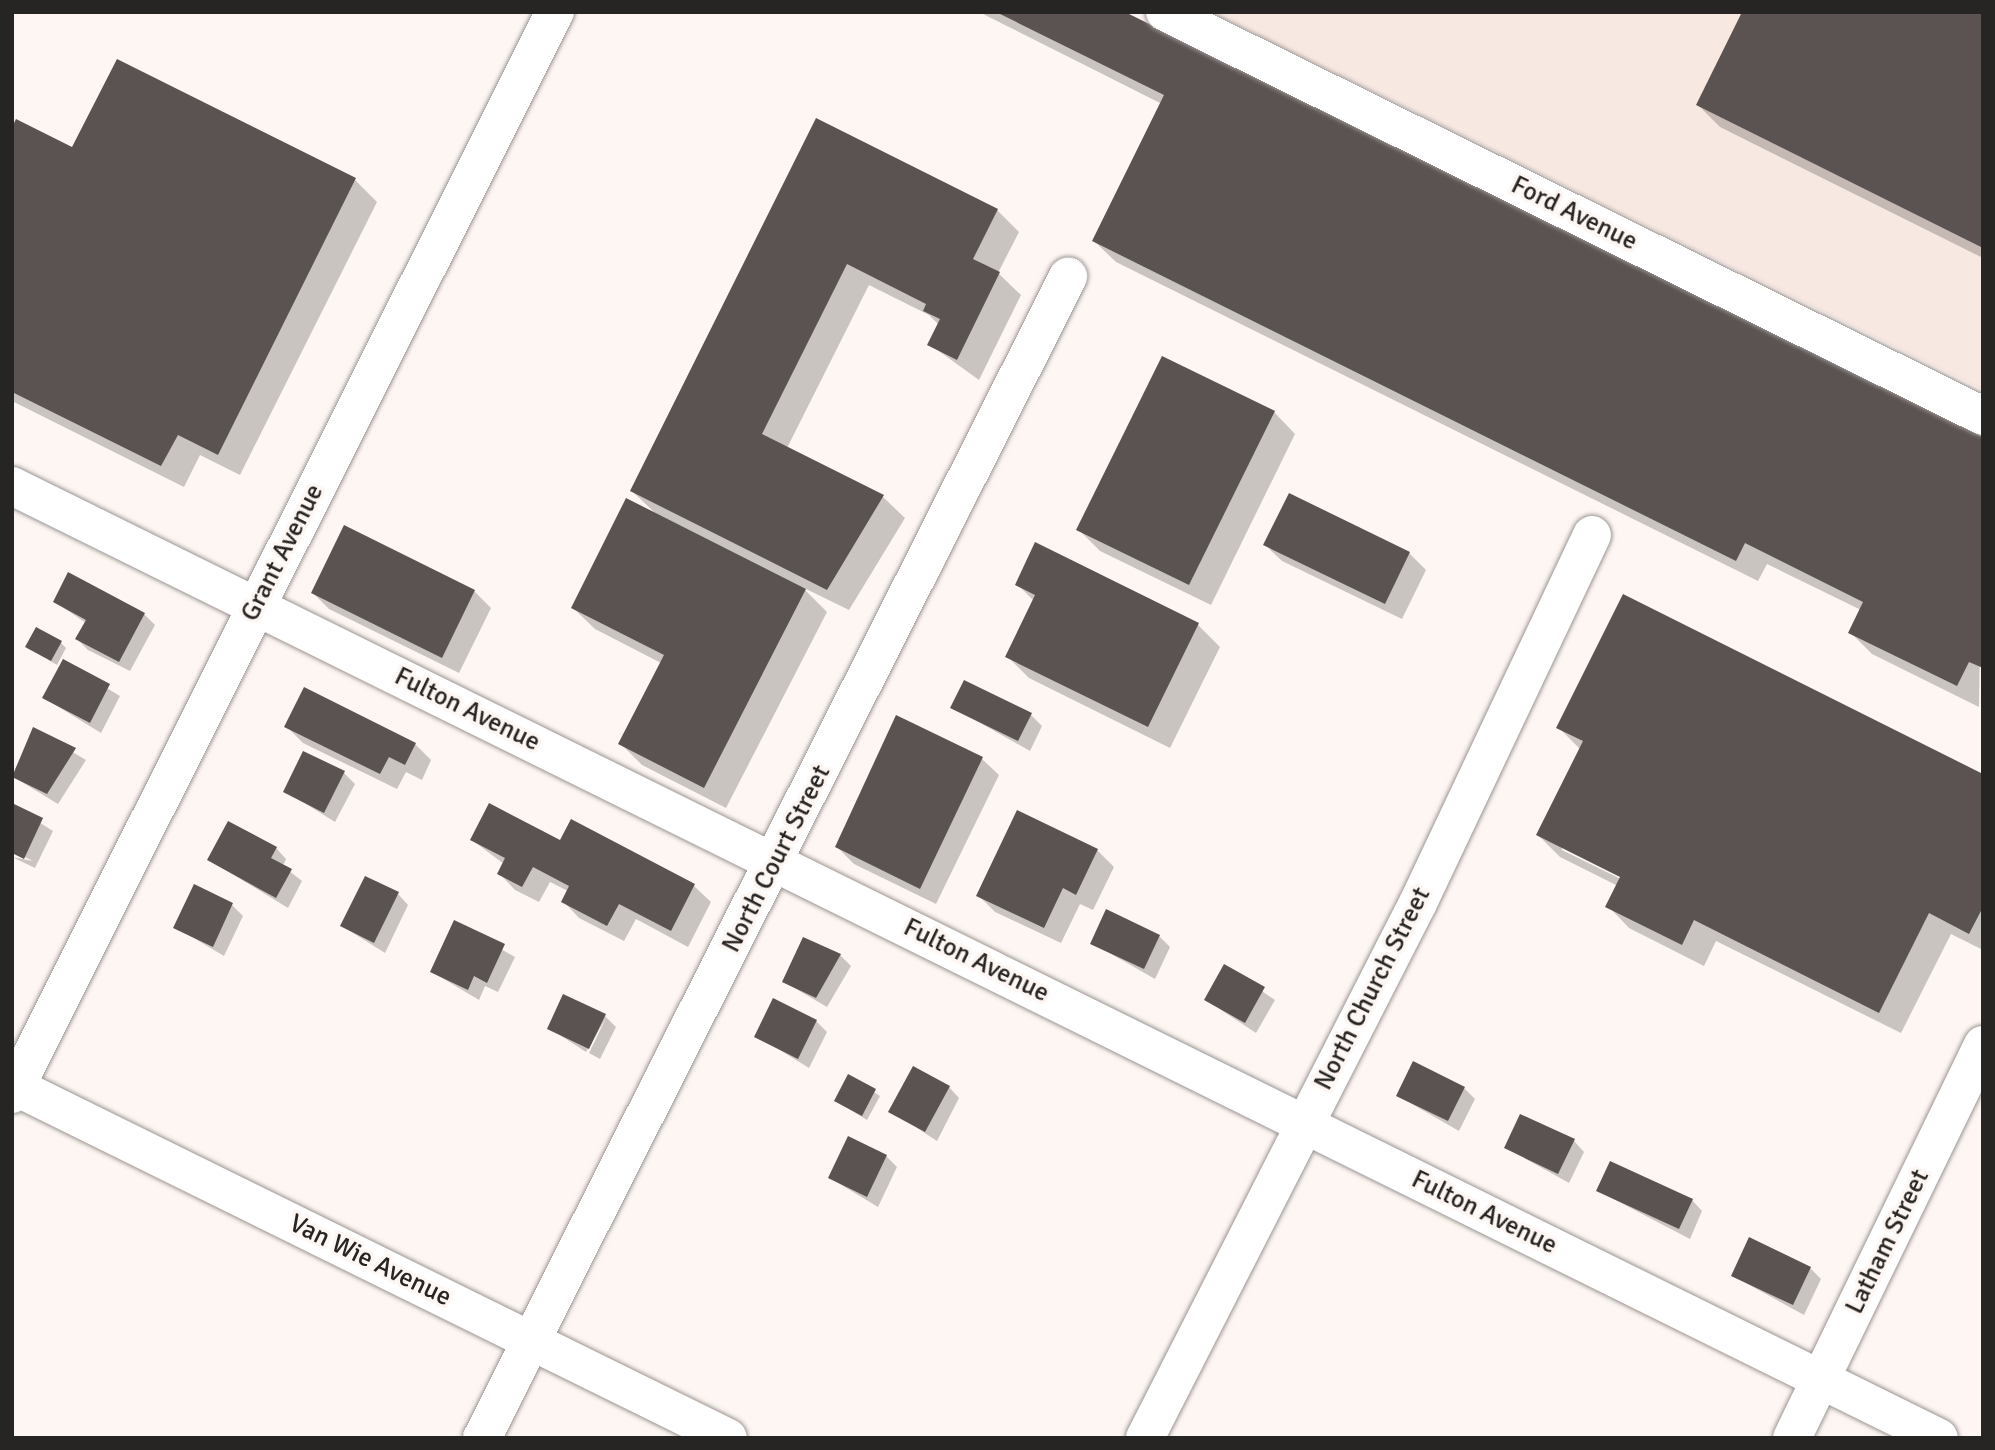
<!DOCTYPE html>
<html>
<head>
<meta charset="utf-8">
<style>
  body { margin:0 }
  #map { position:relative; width:1995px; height:1450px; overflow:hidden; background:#fdf6f2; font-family:Signika,sans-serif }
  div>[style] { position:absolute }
  .built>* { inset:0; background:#f7e8e1 }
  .shadow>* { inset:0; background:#0003 }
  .building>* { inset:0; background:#5a5352 }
  .roads { filter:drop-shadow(0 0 2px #9c9592) drop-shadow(0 0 2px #9c9592) }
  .minor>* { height:38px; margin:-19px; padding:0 19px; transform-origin:19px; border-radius:19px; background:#fff }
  span { translate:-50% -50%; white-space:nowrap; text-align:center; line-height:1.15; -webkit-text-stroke:7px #fdf6f2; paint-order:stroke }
  .street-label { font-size:26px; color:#272523 }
  .frame { position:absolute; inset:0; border:14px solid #272523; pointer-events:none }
</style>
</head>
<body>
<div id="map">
  <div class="built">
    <div style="clip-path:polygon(1211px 12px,1983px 12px,1983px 390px)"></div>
  </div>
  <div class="shadow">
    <div style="clip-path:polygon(979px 12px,1121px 12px,1983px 439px,1979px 707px,1872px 654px,1850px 632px,1861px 610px,1767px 564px,1758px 581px,1116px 262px,1094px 241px,1162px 104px)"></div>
    <div style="clip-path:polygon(1983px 12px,1983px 258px,1720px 127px,1698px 105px)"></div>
    <div style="clip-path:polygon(817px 120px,997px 210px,1019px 232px,998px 273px,1021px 295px,979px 380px,929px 344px,939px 325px,929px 315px,869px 285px,787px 448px,883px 497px,905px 518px,849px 610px,802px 587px,827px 612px,726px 808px,642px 765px,620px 743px,661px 663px,595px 629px,573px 608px,655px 513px,632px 491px)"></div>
    <div style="clip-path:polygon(12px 131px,73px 150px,355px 180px,377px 202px,240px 475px,200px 455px,184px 487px,12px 401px)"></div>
    <div style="clip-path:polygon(1274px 412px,1295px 434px,1211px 605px,1100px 551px,1078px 529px)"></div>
    <div style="clip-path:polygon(1289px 495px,1409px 553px,1426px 570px,1402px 619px,1282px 561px,1265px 545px)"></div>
    <div style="clip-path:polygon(1017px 584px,1198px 625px,1220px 647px,1170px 748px,1029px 678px,1007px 656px,1034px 601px)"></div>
    <div style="clip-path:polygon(474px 591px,491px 608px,459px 673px,329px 609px,313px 593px)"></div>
    <div style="clip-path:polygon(55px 602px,144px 614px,155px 625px,130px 671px,88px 650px,77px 639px,86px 623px)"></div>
    <div style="clip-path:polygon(61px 643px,66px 648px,57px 665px,27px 647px)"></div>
    <div style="clip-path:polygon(63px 662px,120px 696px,101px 733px,44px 698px)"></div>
    <div style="clip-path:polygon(952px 707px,1031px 715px,1042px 726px,1030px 751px)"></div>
    <div style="clip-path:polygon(897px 718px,982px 759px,999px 775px,936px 904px,854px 864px,837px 847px)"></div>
    <div style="clip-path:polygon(287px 727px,415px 744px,431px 760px,422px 780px,406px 772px,397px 789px,303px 743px)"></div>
    <div style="clip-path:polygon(evenodd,1558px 727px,1983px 776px,1983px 950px,1951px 934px,1901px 1033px,1716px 941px,1704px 966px,1629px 928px,1608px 906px,1618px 886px,1560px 857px,1538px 835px,1581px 750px,1558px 727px,1562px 846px,1629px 879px,1627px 882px,1562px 850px,1562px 846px)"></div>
    <div style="clip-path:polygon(34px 729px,86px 760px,58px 804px,12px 776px)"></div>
    <div style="clip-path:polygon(344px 773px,355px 784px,335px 822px,285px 791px)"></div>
    <div style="clip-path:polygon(12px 805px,53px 831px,35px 868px,12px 857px,33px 861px,12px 851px)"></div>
    <div style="clip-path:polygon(571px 822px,694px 886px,711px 902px,688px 947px,636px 919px,624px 941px,579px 918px,563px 901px,568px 891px,550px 882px,539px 902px,515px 890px,499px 873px,504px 864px,472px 840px,561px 843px)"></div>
    <div style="clip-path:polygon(276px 848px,286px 859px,283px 866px,302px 881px,288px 908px,209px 860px)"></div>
    <div style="clip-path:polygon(1097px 850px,1114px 867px,1093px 910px,1080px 904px,1061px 943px,995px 912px,978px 895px)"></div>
    <div style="clip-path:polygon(398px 894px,408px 905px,385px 953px,342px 926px)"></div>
    <div style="clip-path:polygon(232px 905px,243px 916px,224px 956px,175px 927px)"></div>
    <div style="clip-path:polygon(455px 923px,515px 957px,498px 992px,485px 986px,479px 1000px,432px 972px)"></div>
    <div style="clip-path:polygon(1159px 936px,1170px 947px,1155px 979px,1092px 943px)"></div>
    <div style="clip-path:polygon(840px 955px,851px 966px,827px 1007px,784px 982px)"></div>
    <div style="clip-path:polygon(1225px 966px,1275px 1000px,1256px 1033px,1206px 1000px)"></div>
    <div style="clip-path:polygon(605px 1016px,616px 1027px,600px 1059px,589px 1053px,606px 1018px,586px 1052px,549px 1028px)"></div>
    <div style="clip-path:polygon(816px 1021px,827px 1032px,809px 1068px,757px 1036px)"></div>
    <div style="clip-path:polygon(849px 1076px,880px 1096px,867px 1120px,836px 1101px)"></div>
    <div style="clip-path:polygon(949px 1087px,959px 1098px,937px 1141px,891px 1111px)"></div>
    <div style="clip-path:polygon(1464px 1088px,1475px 1099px,1459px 1131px,1398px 1096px)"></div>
    <div style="clip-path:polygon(1574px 1141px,1584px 1152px,1569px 1183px,1506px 1148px)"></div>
    <div style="clip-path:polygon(886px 1156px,897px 1167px,878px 1207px,830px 1178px)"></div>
    <div style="clip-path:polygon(1598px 1191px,1692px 1200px,1702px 1211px,1690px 1239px)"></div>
    <div style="clip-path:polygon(1810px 1268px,1821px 1279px,1804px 1315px,1733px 1276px)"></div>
  </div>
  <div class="building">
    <div style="clip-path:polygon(996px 12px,1125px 12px,1983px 437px,1983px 668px,1969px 662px,1957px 686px,1848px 633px,1863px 602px,1745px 543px,1736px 561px,1092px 241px,1164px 95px)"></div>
    <div style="clip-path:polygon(1742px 12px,1983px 12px,1983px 248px,1696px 105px)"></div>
    <div style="clip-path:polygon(117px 59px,356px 178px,218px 455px,178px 435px,161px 466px,12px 392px,12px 127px,16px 119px,72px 147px)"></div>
    <div style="clip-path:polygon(816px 118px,998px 209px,973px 259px,1000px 272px,957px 360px,927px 345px,940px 319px,923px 311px,926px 304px,847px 264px,762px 434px,884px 495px,827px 590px,630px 491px)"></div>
    <div style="clip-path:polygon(1162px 356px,1275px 411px,1189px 585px,1076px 530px)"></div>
    <div style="clip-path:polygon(1289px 493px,1410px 552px,1385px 604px,1263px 545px)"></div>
    <div style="clip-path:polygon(626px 498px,806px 589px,704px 788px,618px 744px,664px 655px,571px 608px)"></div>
    <div style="clip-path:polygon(344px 525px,475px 590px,442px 658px,311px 593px)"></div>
    <div style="clip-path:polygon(1035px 542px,1199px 623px,1148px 727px,1005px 657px,1035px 595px,1015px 585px)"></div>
    <div style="clip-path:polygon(68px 572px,145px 613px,119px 662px,75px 639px,86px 620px,53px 602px)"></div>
    <div style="clip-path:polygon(1623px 594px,1983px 774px,1983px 907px,1969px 934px,1929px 913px,1879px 1013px,1694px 920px,1682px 945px,1605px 907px,1620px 877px,1536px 835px,1583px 741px,1556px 728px)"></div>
    <div style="clip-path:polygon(36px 627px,62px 641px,51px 661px,25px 647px)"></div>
    <div style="clip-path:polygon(63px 659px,110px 684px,90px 723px,42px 698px)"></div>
    <div style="clip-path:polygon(964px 680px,1032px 713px,1018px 741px,950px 708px)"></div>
    <div style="clip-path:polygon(304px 687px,416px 743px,405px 765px,389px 757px,380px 774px,284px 727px)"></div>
    <div style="clip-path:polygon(896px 715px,983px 757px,920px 889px,835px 847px)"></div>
    <div style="clip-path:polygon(33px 727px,76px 748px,47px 794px,12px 777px)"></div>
    <div style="clip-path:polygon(303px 751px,345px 771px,324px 813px,283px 792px)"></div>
    <div style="clip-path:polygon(12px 803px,43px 818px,24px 859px,12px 853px)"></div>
    <div style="clip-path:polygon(489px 803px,560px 840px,571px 819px,695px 884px,671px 931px,619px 904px,607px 926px,561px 902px,569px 886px,533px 867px,522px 887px,497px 874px,505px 858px,470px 840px)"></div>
    <div style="clip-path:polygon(1017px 810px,1098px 849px,1076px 895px,1063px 888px,1044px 928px,976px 896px)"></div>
    <div style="clip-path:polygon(228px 821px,277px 847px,271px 858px,292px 869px,276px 898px,207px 860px)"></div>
    <div style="clip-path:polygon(365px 876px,399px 892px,374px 943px,340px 926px)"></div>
    <div style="clip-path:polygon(194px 884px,233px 903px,213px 947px,173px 928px)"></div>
    <div style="clip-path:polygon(1106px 909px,1160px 935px,1144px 969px,1090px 944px)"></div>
    <div style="clip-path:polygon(454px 920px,505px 944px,487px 983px,474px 976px,468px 990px,430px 972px)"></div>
    <div style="clip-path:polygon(803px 937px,841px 954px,816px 998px,782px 982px)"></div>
    <div style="clip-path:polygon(1224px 964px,1265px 987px,1245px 1023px,1204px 1000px)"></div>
    <div style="clip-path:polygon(563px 994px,606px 1014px,589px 1049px,547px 1029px)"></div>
    <div style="clip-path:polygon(773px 998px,817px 1020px,798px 1059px,754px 1037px)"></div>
    <div style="clip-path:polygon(1413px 1061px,1465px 1087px,1448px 1121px,1396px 1096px)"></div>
    <div style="clip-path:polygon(913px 1066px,950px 1086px,925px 1132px,888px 1112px)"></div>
    <div style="clip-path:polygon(848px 1074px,876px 1089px,862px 1116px,834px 1101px)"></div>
    <div style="clip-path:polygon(1520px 1114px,1575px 1139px,1558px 1174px,1504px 1148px)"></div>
    <div style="clip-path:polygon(848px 1136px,887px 1155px,867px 1197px,828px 1178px)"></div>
    <div style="clip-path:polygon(1610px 1161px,1693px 1199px,1679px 1229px,1596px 1191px)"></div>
    <div style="clip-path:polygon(1749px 1237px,1811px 1267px,1793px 1305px,1731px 1276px)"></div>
  </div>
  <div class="roads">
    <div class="minor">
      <div style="left:1165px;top:12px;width:912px;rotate:26.28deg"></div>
      <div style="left:12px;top:486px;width:2149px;rotate:26.29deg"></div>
      <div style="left:12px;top:1085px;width:798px;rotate:26.24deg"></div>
      <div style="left:12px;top:1094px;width:1211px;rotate:-63.35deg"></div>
      <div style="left:482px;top:1438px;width:1301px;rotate:-63.22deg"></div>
      <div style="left:1145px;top:1438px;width:601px;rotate:-62.97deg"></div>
      <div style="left:1418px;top:903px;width:407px;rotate:-64.7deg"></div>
      <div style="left:1792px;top:1438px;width:437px;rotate:-64.1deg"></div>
    </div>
  </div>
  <div class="street-label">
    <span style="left:1574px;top:214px;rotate:26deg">Ford Avenue</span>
    <span style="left:283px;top:553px;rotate:-63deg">Grant Avenue</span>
    <span style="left:467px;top:710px;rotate:26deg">Fulton Avenue</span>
    <span style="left:777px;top:859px;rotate:-63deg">North Court Street</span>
    <span style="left:976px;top:961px;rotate:26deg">Fulton Avenue</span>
    <span style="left:1373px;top:989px;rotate:-63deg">North Church Street</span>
    <span style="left:1484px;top:1213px;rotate:26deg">Fulton Avenue</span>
    <span style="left:1888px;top:1242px;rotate:-64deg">Latham Street</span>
    <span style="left:370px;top:1261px;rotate:26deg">Van Wie Avenue</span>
  </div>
  <div class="frame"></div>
</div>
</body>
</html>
